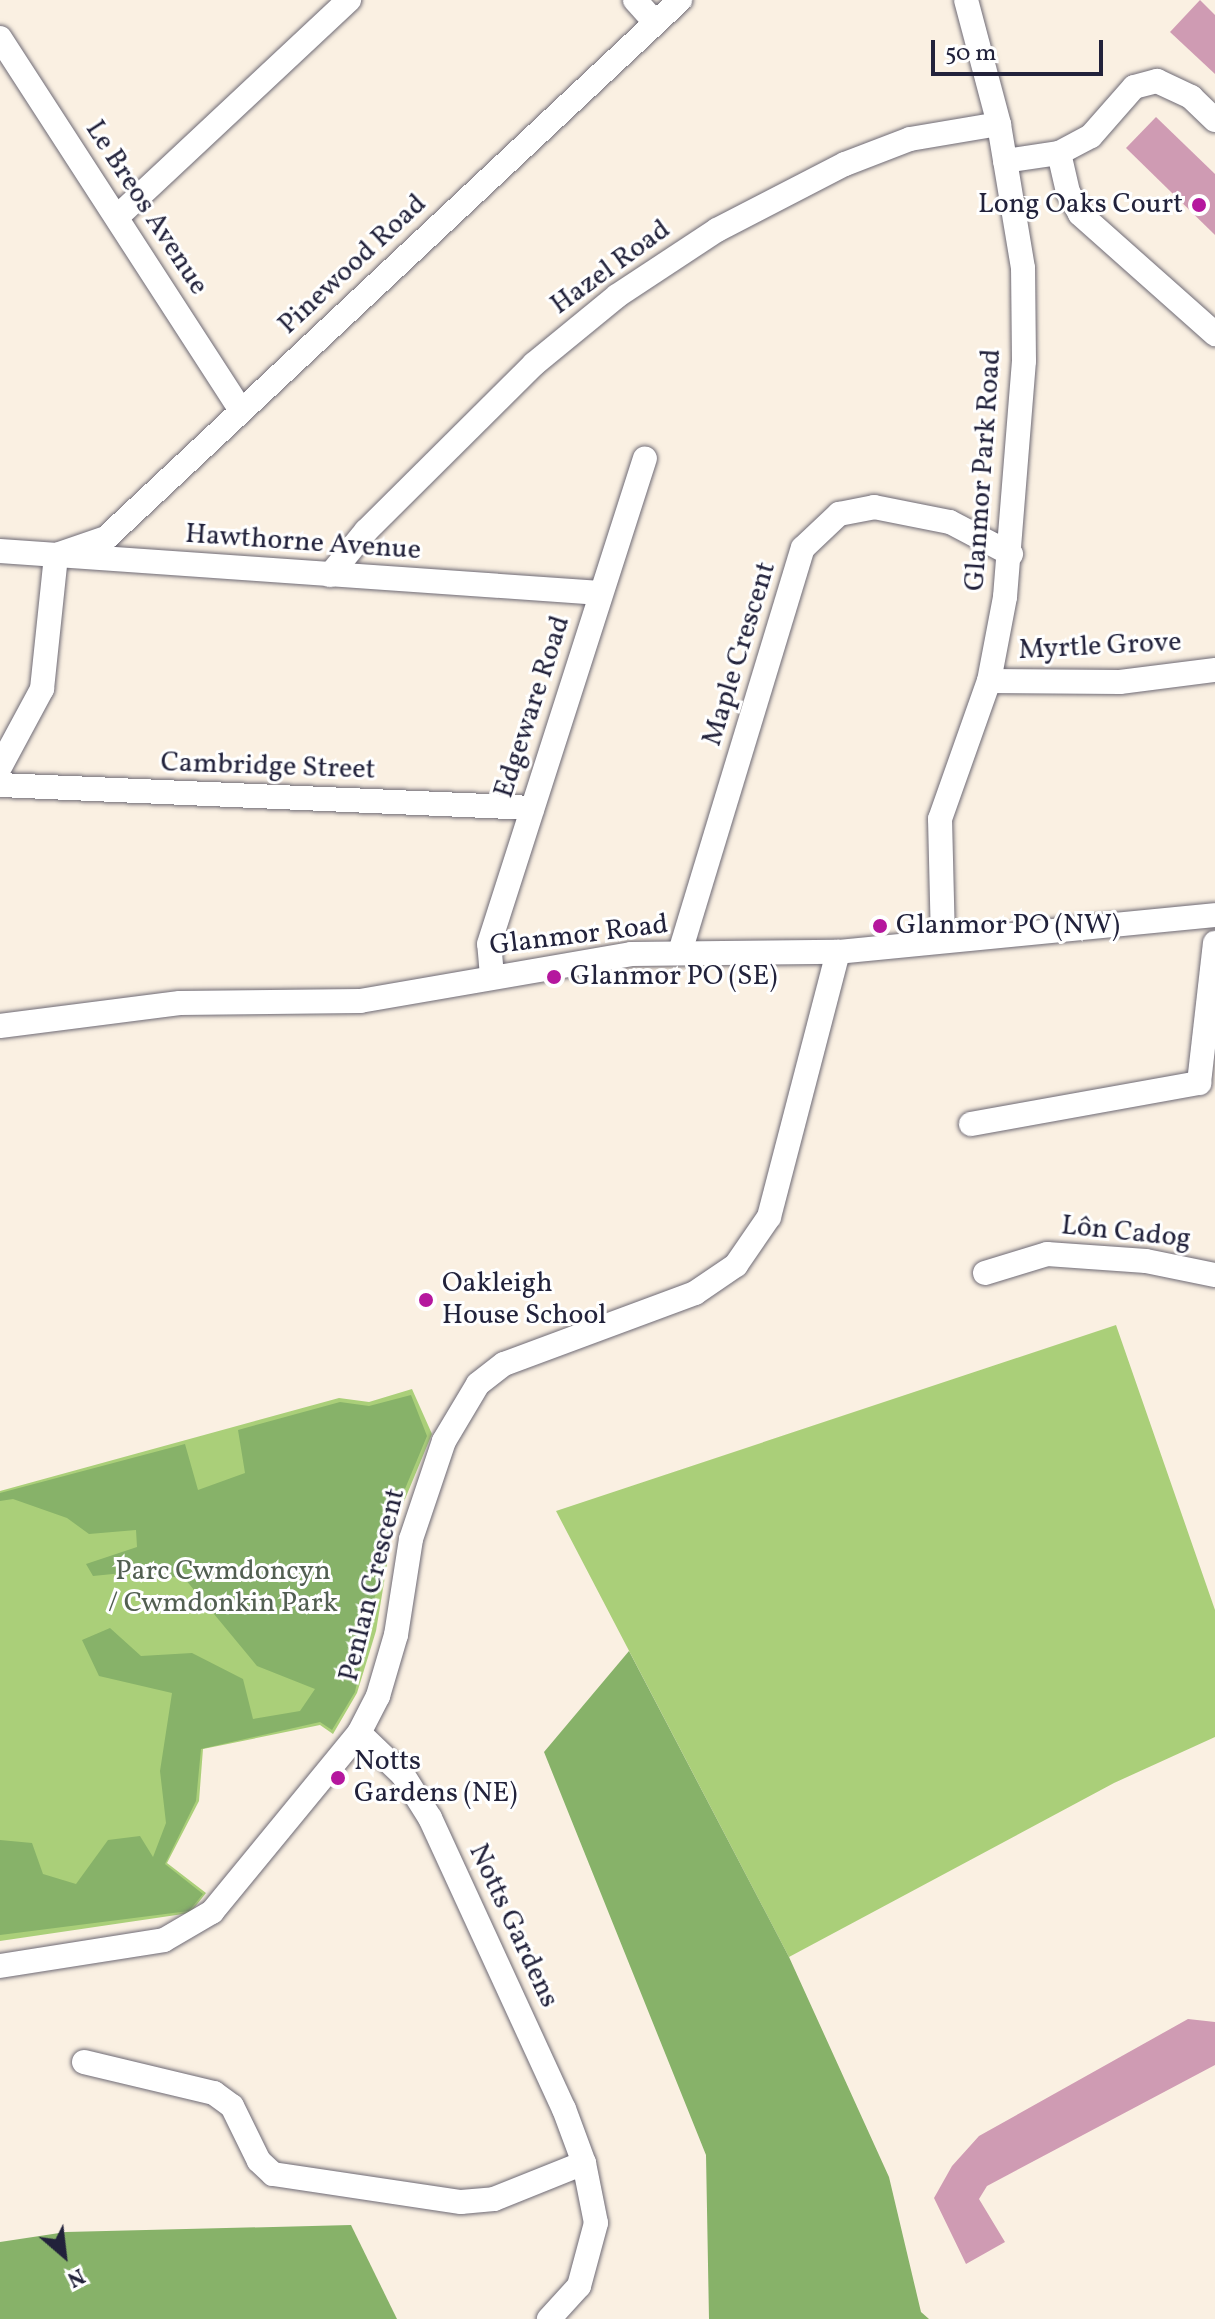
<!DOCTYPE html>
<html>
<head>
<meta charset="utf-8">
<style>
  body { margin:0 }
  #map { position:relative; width:1215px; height:2319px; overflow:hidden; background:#faf0e2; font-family:Vollkorn,serif }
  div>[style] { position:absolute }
  .green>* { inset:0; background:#aacf79 }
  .forest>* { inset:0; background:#87b269 }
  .building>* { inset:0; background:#cf9bb3 }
  .roads { filter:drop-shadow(0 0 2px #6e6a75) drop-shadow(0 0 2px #6e6a75) }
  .minor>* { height:24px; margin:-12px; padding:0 12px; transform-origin:12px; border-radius:12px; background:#fff }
  .dots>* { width:22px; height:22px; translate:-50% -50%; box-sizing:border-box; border:4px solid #fff; border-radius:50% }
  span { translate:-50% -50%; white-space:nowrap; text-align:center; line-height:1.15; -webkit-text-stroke:6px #fff; paint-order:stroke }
  .poi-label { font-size:28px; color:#22223b }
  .right { translate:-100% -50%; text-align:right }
  .left { translate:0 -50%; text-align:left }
  .street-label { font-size:28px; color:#22223b }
  .park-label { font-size:28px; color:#525f51 }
  .north { position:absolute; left:24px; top:2215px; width:80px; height:80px; -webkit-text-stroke:6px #fff; paint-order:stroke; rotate:152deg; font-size:22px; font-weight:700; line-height:32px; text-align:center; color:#22223b }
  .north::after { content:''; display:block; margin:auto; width:28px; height:36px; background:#22223b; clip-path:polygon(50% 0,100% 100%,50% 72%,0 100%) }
  .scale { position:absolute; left:931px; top:40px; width:172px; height:36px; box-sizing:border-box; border:4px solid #22223b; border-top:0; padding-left:10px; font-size:24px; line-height:28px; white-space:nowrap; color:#22223b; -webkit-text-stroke:6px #fff; paint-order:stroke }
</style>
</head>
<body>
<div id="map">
  <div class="green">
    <div style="clip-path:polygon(1116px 1325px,1215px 1610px,1215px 1737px,1114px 1783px,789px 1957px,556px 1511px)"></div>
    <div style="clip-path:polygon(412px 1389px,432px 1434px,393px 1528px,376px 1631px,357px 1693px,333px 1734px,320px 1725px,203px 1749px,199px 1801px,167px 1863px,206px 1893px,190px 1913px,0 1941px,0 1491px,339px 1398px,369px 1402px)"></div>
  </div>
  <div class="forest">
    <div style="clip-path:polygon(411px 1395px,427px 1436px,390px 1525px,355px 1692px,332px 1730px,320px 1722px,201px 1749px,196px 1801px,165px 1864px,203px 1894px,189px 1911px,0 1935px,0 1840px,32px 1843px,43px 1874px,76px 1884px,108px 1840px,140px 1836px,153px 1857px,166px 1823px,160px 1771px,172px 1693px,99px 1676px,82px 1640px,110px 1628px,141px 1656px,192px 1653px,243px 1679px,253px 1719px,300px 1711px,315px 1689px,257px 1666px,185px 1579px,143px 1571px,93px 1576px,86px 1564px,137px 1547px,136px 1530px,89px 1534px,67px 1518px,13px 1499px,0 1501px,0 1493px,185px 1444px,198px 1490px,245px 1473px,238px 1430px,340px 1402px,369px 1406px)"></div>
    <div style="clip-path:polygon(629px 1651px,789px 1957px,889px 2177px,921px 2312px,929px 2319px,709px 2319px,706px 2155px,544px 1752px)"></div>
    <div style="clip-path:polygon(351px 2225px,397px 2319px,0 2319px,0 2242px,66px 2232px)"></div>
  </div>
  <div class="building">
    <div style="clip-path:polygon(1200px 0,1215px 15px,1215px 74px,1170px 32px)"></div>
    <div style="clip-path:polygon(1156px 117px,1215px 174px,1215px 235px,1126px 148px)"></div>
    <div style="clip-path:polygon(1188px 2019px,1215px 2022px,1215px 2065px,987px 2186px,979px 2199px,1005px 2242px,966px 2264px,934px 2198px,952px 2166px,979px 2136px)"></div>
  </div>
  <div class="roads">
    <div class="minor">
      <div style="left:635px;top:0;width:28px;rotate:48deg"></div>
      <div style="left:0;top:38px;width:444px;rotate:57.1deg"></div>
      <div style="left:1059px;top:153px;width:40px;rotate:77deg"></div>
      <div style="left:1068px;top:192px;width:25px;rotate:61deg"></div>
      <div style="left:1080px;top:214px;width:181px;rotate:41.6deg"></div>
      <div style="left:1005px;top:161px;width:55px;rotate:-8.4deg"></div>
      <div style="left:1059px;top:153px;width:36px;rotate:-28deg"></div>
      <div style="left:1091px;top:136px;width:65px;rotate:-48.7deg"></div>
      <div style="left:1134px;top:87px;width:24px;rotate:-15deg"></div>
      <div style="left:1157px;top:81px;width:38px;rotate:25deg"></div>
      <div style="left:1191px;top:97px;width:33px;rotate:44deg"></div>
      <div style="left:117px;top:217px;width:318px;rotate:-43.1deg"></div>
      <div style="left:0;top:551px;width:602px;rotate:4deg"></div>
      <div style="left:56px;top:555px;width:53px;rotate:-18.8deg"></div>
      <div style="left:106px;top:538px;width:787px;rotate:-43.15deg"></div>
      <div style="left:330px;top:575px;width:57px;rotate:-50.7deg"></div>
      <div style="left:366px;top:531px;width:237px;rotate:-44.8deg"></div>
      <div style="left:534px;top:364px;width:107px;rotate:-39.3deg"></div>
      <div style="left:617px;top:296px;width:120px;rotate:-33.4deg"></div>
      <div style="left:717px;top:230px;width:144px;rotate:-27.3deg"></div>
      <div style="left:845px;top:164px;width:70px;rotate:-21deg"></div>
      <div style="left:910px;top:139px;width:90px;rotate:-9.6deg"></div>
      <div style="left:989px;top:681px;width:131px;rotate:0.4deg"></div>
      <div style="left:1120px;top:682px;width:96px;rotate:-7.2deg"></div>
      <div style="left:0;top:767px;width:89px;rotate:-61.7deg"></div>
      <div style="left:42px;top:689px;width:135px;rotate:-84deg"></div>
      <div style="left:0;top:785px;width:533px;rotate:2.47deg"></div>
      <div style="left:943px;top:941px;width:122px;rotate:-91.4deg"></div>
      <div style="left:940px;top:819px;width:146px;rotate:-70.5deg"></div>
      <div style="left:989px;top:681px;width:86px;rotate:-79.2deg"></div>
      <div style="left:1005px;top:597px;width:237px;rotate:-85.4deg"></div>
      <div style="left:1024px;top:361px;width:93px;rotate:-90.6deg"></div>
      <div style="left:1023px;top:268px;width:146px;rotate:-99.5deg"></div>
      <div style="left:999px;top:124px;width:128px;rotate:-104.9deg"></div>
      <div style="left:680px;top:952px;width:422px;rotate:-73.1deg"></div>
      <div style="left:803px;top:548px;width:50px;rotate:-43.4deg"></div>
      <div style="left:839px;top:514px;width:36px;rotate:-11deg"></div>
      <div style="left:874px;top:507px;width:77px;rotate:11.2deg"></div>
      <div style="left:950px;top:522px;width:69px;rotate:27.7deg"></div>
      <div style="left:492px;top:976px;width:32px;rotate:-95deg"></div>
      <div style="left:489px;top:944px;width:510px;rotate:-72.2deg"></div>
      <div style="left:0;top:1026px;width:181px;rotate:-7.3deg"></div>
      <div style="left:180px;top:1003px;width:180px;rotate:-0.6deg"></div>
      <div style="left:360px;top:1001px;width:275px;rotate:-9.8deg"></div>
      <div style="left:631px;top:954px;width:207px;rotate:-0.6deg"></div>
      <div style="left:838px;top:952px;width:379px;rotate:-5.6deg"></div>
      <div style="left:971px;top:1124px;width:232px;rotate:-10.2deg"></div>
      <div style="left:1199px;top:1083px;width:141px;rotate:-83.5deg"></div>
      <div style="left:985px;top:1273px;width:65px;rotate:-17deg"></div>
      <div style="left:1047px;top:1254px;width:99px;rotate:4deg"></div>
      <div style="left:1146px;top:1261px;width:70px;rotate:11.5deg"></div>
      <div style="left:359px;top:1733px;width:61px;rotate:43.7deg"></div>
      <div style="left:403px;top:1775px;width:51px;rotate:57.9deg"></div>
      <div style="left:430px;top:1818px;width:320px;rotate:65.3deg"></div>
      <div style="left:564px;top:2109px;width:58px;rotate:69.7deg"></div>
      <div style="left:584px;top:2163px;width:61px;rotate:78.7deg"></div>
      <div style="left:596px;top:2223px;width:65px;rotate:105.1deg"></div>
      <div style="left:579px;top:2286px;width:45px;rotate:132.3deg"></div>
      <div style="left:0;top:1966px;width:166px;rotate:-9deg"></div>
      <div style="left:164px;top:1940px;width:56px;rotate:-30.3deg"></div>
      <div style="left:212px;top:1912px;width:232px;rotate:-50.6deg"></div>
      <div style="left:359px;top:1733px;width:42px;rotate:-62.8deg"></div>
      <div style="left:378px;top:1696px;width:64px;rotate:-73.6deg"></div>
      <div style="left:396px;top:1635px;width:97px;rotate:-81.1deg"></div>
      <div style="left:411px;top:1539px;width:103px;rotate:-71.4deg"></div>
      <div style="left:444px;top:1441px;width:66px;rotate:-59.2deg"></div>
      <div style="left:478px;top:1384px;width:33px;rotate:-38deg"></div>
      <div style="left:504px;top:1364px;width:204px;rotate:-20.4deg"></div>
      <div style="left:695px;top:1293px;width:50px;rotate:-34.3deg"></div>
      <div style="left:736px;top:1265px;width:58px;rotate:-55.5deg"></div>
      <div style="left:769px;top:1217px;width:274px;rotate:-75.4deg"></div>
      <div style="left:84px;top:2062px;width:134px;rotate:13.4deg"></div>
      <div style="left:214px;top:2093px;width:22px;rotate:36deg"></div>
      <div style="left:232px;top:2106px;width:61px;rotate:63.9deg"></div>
      <div style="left:259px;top:2161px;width:19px;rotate:43deg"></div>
      <div style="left:273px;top:2174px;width:190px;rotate:8.5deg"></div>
      <div style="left:461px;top:2202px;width:33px;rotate:-5deg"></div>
      <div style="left:494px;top:2199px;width:97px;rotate:-21.8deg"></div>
    </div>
  </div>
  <div class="dots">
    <div style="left:1199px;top:205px;background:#b5179e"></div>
    <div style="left:880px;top:926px;background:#b5179e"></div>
    <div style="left:554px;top:977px;background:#b5179e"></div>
    <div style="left:426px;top:1300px;background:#b5179e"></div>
    <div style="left:338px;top:1778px;background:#b5179e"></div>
  </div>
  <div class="poi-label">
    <span class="right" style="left:1183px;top:205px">Long Oaks Court</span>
    <span class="left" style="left:896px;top:926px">Glanmor PO (NW)</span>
    <span class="left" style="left:570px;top:977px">Glanmor PO (SE)</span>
    <span class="left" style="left:442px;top:1300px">Oakleigh<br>House School</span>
    <span class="left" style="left:354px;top:1778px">Notts<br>Gardens (NE)</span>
  </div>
  <div class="street-label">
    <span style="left:146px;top:208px;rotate:57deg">Le Breos Avenue</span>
    <span style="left:353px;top:265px;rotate:-43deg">Pinewood Road</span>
    <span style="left:611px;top:268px;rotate:-36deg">Hazel Road</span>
    <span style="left:984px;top:470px;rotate:-86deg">Glanmor Park Road</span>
    <span style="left:303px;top:543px;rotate:4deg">Hawthorne Avenue</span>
    <span style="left:1100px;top:647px;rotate:-3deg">Myrtle Grove</span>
    <span style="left:740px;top:654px;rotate:-73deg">Maple Crescent</span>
    <span style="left:533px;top:707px;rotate:-72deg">Edgeware Road</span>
    <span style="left:268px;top:767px;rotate:2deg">Cambridge Street</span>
    <span style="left:579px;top:936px;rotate:-7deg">Glanmor Road</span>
    <span style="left:1126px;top:1233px;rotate:6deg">Lôn Cadog</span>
    <span style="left:373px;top:1585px;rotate:-76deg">Penlan Crescent</span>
    <span style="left:513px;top:1926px;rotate:65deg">Notts Gardens</span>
  </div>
  <div class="park-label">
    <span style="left:223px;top:1588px">Parc Cwmdoncyn<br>/ Cwmdonkin Park</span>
  </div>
  <div class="north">N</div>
  <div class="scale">50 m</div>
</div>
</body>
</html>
